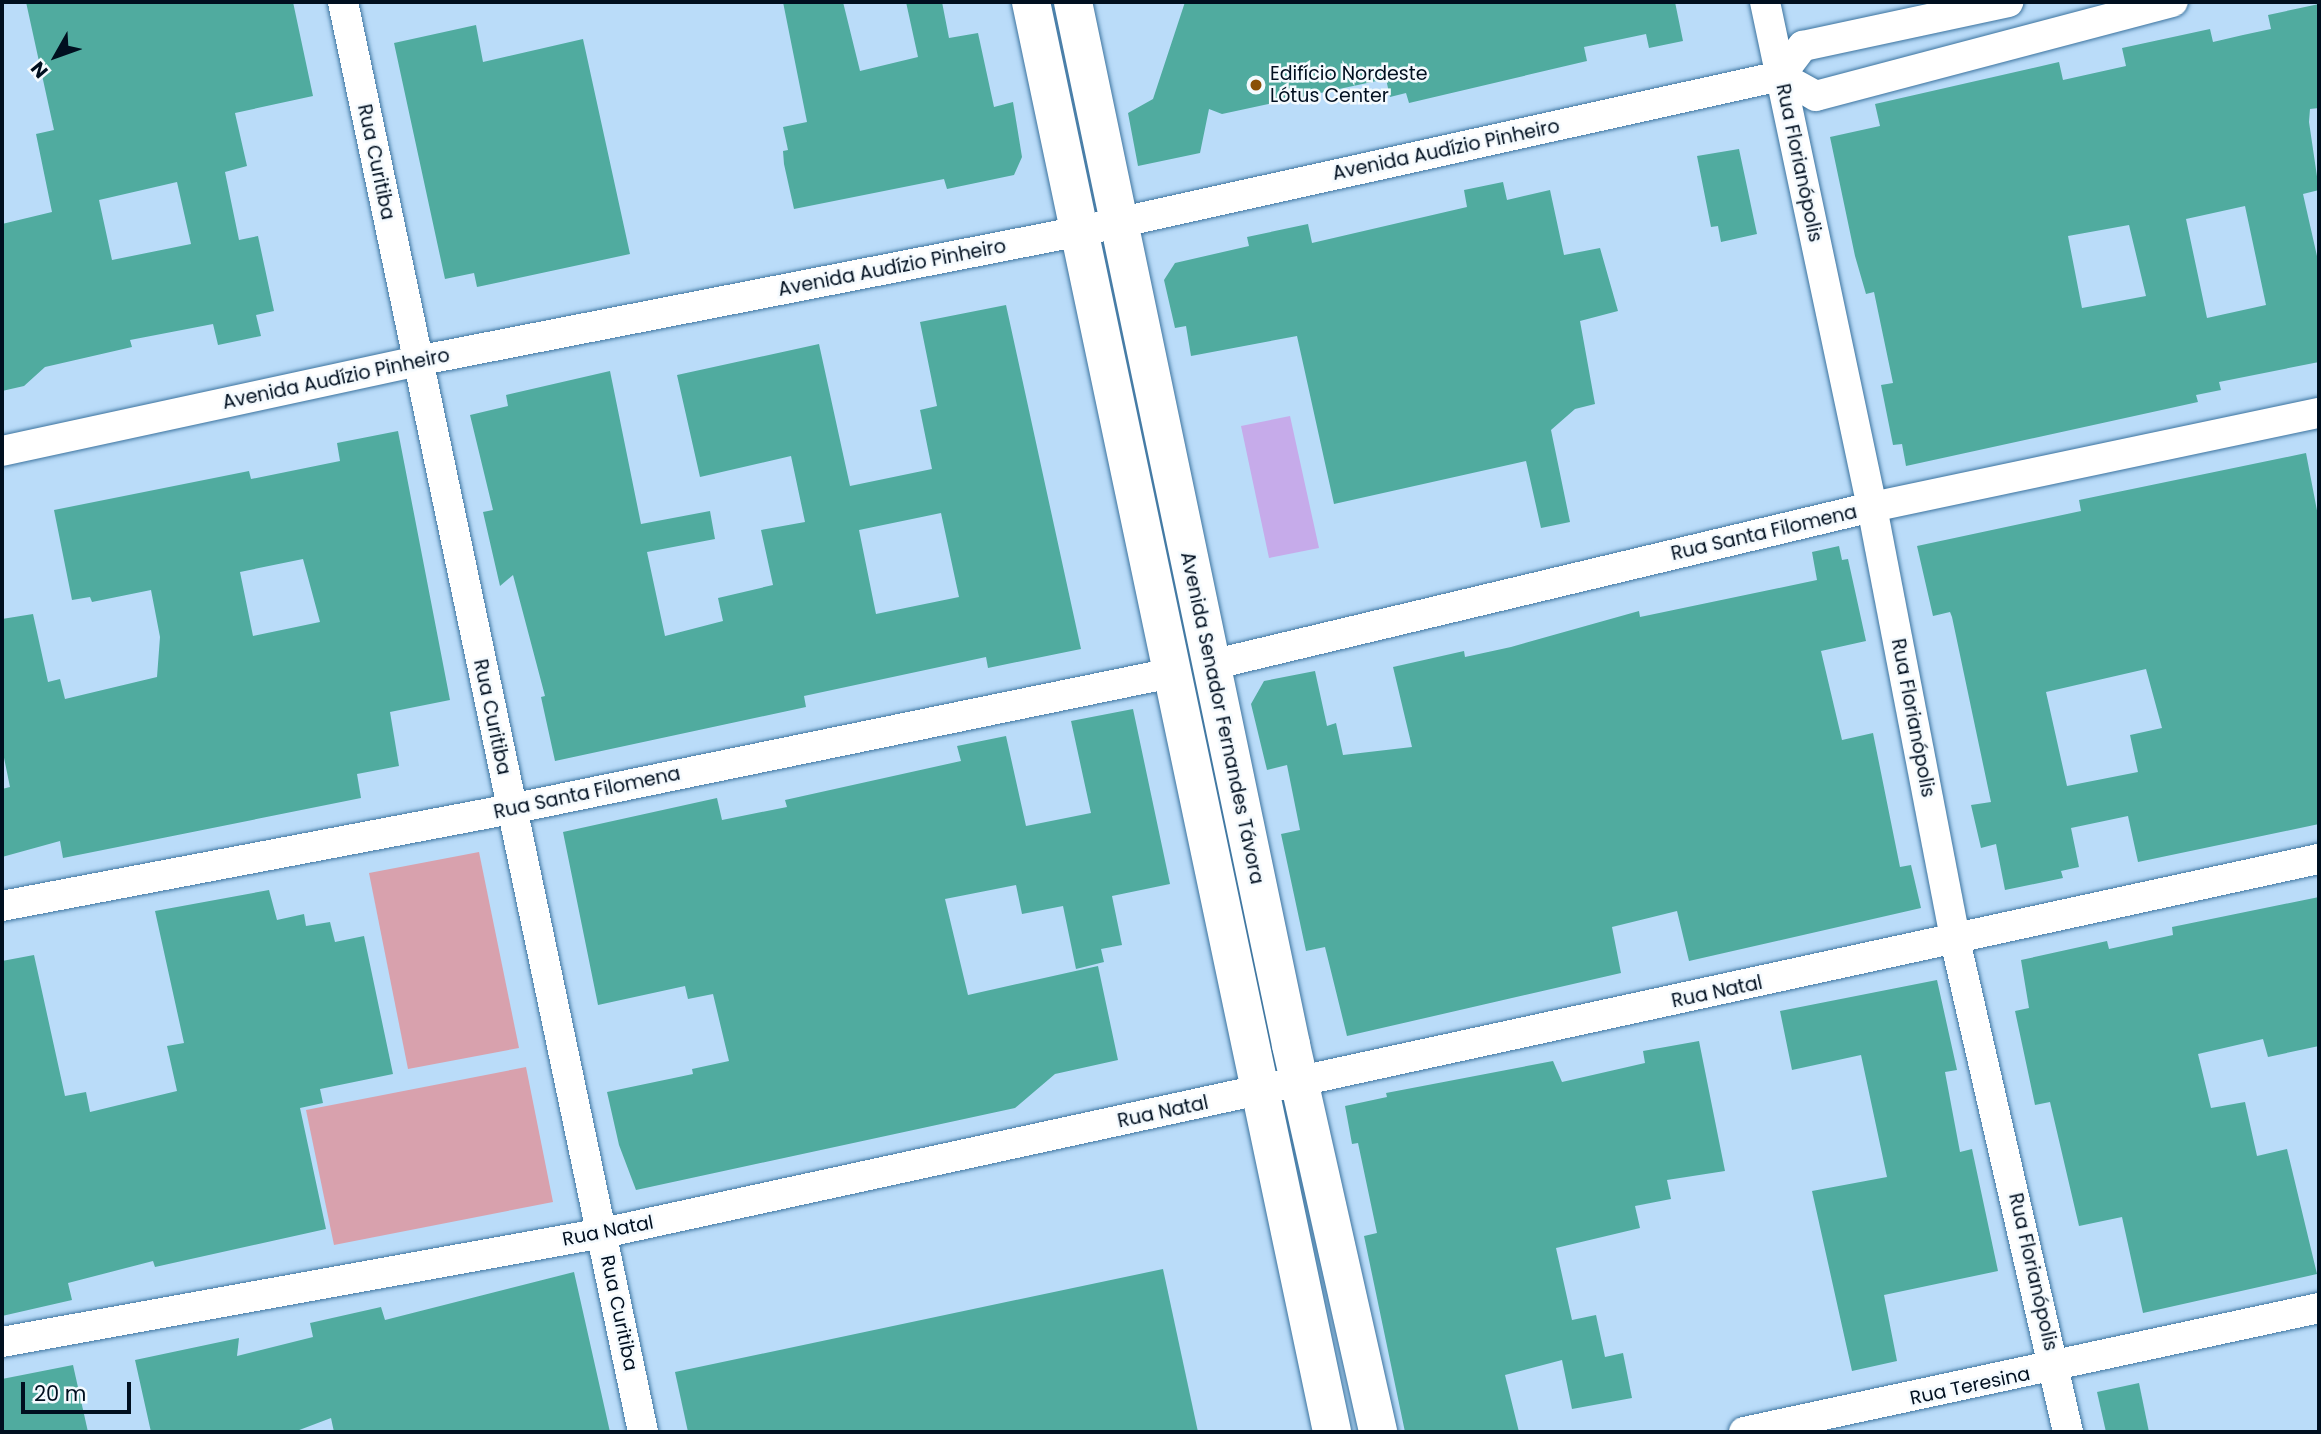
<!DOCTYPE html>
<html>
<head>
<meta charset="utf-8">
<style>
  body { margin:0 }
  #map { position:relative; width:2321px; height:1434px; overflow:hidden; background:#badcf9; font-family:Poppins,sans-serif }
  div>[style] { position:absolute }
  .green>* { inset:0; background:#d8a1ad }
  .water>* { inset:0; background:#c6abea }
  .building>* { inset:0; background:#50ab9f }
  .roads { filter:drop-shadow(0 0 2px #3d749f) drop-shadow(0 0 2px #3d749f) }
  .street>* { height:30px; margin:-15px; padding:0 15px; transform-origin:15px; border-radius:15px; background:#fff }
  .primary>* { height:38px; margin:-19px; padding:0 19px; transform-origin:19px; border-radius:19px; background:#fff }
  .dots>* { width:19px; height:19px; translate:-50% -50%; box-sizing:border-box; border:4px solid #f4fafe; border-radius:50% }
  span { translate:-50% -50%; white-space:nowrap; text-align:center; line-height:1.15; -webkit-text-stroke:5px #f4fafe; paint-order:stroke }
  .poi-label { font-size:19px; color:#000f1f }
  .left { translate:0 -50%; text-align:left }
  .street-label { font-size:19px; color:#000f1f }
  .frame { position:absolute; inset:0; border:4px solid #000f1f; pointer-events:none }
  .north { position:absolute; left:21px; top:21px; width:70px; height:70px; -webkit-text-stroke:5px #f4fafe; paint-order:stroke; rotate:230deg; font-size:19px; font-weight:700; line-height:28px; text-align:center; color:#000f1f }
  .north::after { content:''; display:block; margin:auto; width:24px; height:32px; background:#000f1f; clip-path:polygon(50% 0,100% 100%,50% 72%,0 100%) }
  .scale { position:absolute; left:21px; top:1382px; width:110px; height:32px; box-sizing:border-box; border:4px solid #000f1f; border-top:0; padding-left:9px; font-size:21px; line-height:24px; white-space:nowrap; color:#000f1f; -webkit-text-stroke:5px #f4fafe; paint-order:stroke }
</style>
</head>
<body>
<div id="map">
  <div class="green">
    <div style="clip-path:polygon(479px 852px,519px 1048px,408px 1069px,369px 873px)"></div>
    <div style="clip-path:polygon(526px 1067px,553px 1202px,334px 1245px,306px 1110px)"></div>
  </div>
  <div class="water">
    <div style="clip-path:polygon(1290px 416px,1319px 548px,1269px 558px,1241px 426px)"></div>
  </div>
  <div class="building">
    <div style="clip-path:polygon(evenodd,26px 2px,293px 2px,313px 96px,235px 113px,247px 166px,225px 172px,239px 240px,258px 236px,274px 311px,256px 315px,261px 336px,218px 345px,213px 324px,130px 340px,132px 347px,45px 367px,24px 386px,2px 391px,2px 224px,52px 212px,36px 134px,54px 130px,26px 2px,177px 182px,191px 244px,112px 260px,99px 200px,177px 182px)"></div>
    <div style="clip-path:polygon(783px 2px,843px 2px,860px 71px,918px 57px,906px 2px,942px 2px,949px 38px,978px 33px,994px 107px,1013px 102px,1022px 157px,1014px 175px,947px 189px,944px 179px,794px 209px,784px 164px,783px 151px,788px 150px,783px 127px,807px 122px)"></div>
    <div style="clip-path:polygon(1185px 2px,1675px 2px,1683px 41px,1649px 48px,1646px 34px,1584px 47px,1587px 61px,1409px 103px,1406px 93px,1390px 97px,1386px 79px,1222px 114px,1209px 109px,1200px 153px,1138px 166px,1128px 113px,1153px 99px)"></div>
    <div style="clip-path:polygon(evenodd,2319px 4px,2319px 108px,2310px 109px,2309px 122px,2319px 190px,2303px 194px,2319px 265px,2319px 362px,2219px 382px,2221px 390px,2196px 395px,2198px 402px,1906px 466px,1902px 444px,1893px 445px,1881px 385px,1893px 383px,1874px 292px,1866px 294px,1855px 256px,1830px 137px,1880px 126px,1875px 104px,2059px 62px,2063px 80px,2126px 66px,2122px 48px,2210px 29px,2213px 42px,2243px 35px,2271px 29px,2268px 15px,2319px 4px,2245px 206px,2266px 305px,2207px 318px,2186px 219px,2245px 206px,2319px 4px,2129px 225px,2146px 296px,2082px 308px,2068px 236px,2129px 225px)"></div>
    <div style="clip-path:polygon(476px 25px,483px 62px,583px 39px,630px 254px,477px 287px,474px 273px,445px 279px,394px 43px)"></div>
    <div style="clip-path:polygon(1739px 149px,1757px 234px,1721px 242px,1718px 226px,1711px 227px,1697px 156px)"></div>
    <div style="clip-path:polygon(1503px 182px,1507px 200px,1550px 190px,1564px 255px,1600px 248px,1618px 311px,1580px 321px,1595px 404px,1575px 409px,1551px 430px,1570px 522px,1541px 528px,1526px 461px,1334px 504px,1297px 336px,1191px 356px,1186px 326px,1175px 328px,1164px 280px,1175px 263px,1249px 246px,1247px 237px,1308px 224px,1312px 243px,1467px 207px,1464px 190px)"></div>
    <div style="clip-path:polygon(evenodd,1006px 305px,1081px 649px,988px 668px,986px 657px,804px 696px,806px 707px,555px 761px,541px 697px,545px 696px,513px 575px,500px 586px,483px 512px,493px 510px,470px 415px,508px 406px,506px 395px,610px 371px,641px 524px,710px 511px,715px 539px,647px 552px,665px 636px,723px 621px,718px 598px,773px 585px,761px 530px,805px 522px,791px 456px,700px 477px,677px 375px,819px 344px,850px 486px,932px 469px,920px 410px,937px 406px,920px 322px,1006px 305px,941px 513px,959px 597px,876px 614px,859px 530px,941px 513px)"></div>
    <div style="clip-path:polygon(evenodd,398px 431px,450px 700px,390px 712px,399px 766px,357px 774px,361px 798px,63px 858px,60px 841px,2px 857px,2px 789px,10px 787px,2px 748px,2px 619px,33px 614px,48px 682px,60px 679px,65px 699px,157px 677px,160px 637px,151px 590px,92px 602px,90px 597px,72px 600px,54px 510px,249px 471px,251px 479px,340px 461px,337px 443px,398px 431px,303px 559px,320px 622px,253px 636px,240px 572px,303px 559px)"></div>
    <div style="clip-path:polygon(evenodd,2306px 453px,2319px 521px,2319px 824px,2138px 862px,2128px 816px,2071px 828px,2079px 867px,2061px 871px,2063px 878px,2005px 890px,1996px 844px,1981px 848px,1971px 805px,1991px 802px,1952px 617px,1950px 612px,1933px 616px,1917px 546px,2081px 511px,2079px 500px,2306px 453px,2146px 669px,2162px 728px,2130px 735px,2138px 772px,2067px 786px,2046px 692px,2146px 669px)"></div>
    <div style="clip-path:polygon(1839px 546px,1842px 560px,1848px 559px,1866px 641px,1821px 651px,1842px 740px,1873px 733px,1900px 867px,1911px 865px,1921px 908px,1689px 961px,1677px 911px,1612px 927px,1621px 973px,1347px 1036px,1325px 947px,1306px 951px,1281px 834px,1300px 830px,1287px 765px,1267px 770px,1251px 704px,1264px 681px,1315px 671px,1327px 726px,1336px 723px,1343px 755px,1412px 747px,1393px 667px,1464px 651px,1465px 657px,1511px 647px,1639px 611px,1640px 617px,1817px 580px,1812px 552px)"></div>
    <div style="clip-path:polygon(1133px 709px,1170px 884px,1112px 896px,1122px 945px,1101px 949px,1104px 962px,1076px 969px,1063px 906px,1022px 914px,1016px 885px,945px 899px,968px 995px,1098px 966px,1118px 1060px,1055px 1074px,1015px 1108px,636px 1190px,619px 1145px,607px 1092px,693px 1074px,692px 1069px,729px 1061px,713px 994px,688px 999px,685px 986px,598px 1005px,563px 832px,717px 798px,722px 820px,787px 807px,785px 800px,961px 761px,957px 746px,1006px 736px,1026px 826px,1091px 813px,1071px 721px)"></div>
    <div style="clip-path:polygon(269px 890px,277px 920px,304px 914px,306px 926px,330px 922px,335px 942px,364px 936px,393px 1074px,320px 1089px,323px 1103px,300px 1108px,326px 1229px,155px 1267px,153px 1261px,68px 1283px,72px 1300px,2px 1316px,2px 961px,34px 955px,65px 1096px,86px 1092px,90px 1112px,177px 1091px,167px 1046px,184px 1043px,155px 911px)"></div>
    <div style="clip-path:polygon(2319px 897px,2319px 1046px,2268px 1057px,2263px 1039px,2198px 1054px,2211px 1108px,2245px 1102px,2257px 1156px,2287px 1149px,2317px 1274px,2143px 1313px,2122px 1217px,2079px 1226px,2050px 1102px,2035px 1105px,2015px 1011px,2029px 1008px,2021px 960px,2107px 941px,2109px 949px,2173px 935px,2172px 927px)"></div>
    <div style="clip-path:polygon(1937px 980px,1957px 1070px,1945px 1072px,1960px 1152px,1972px 1149px,1998px 1271px,1884px 1295px,1897px 1361px,1852px 1371px,1812px 1191px,1887px 1177px,1861px 1055px,1792px 1070px,1780px 1011px)"></div>
    <div style="clip-path:polygon(1699px 1041px,1725px 1171px,1667px 1180px,1671px 1199px,1635px 1206px,1640px 1228px,1556px 1248px,1572px 1320px,1596px 1315px,1605px 1357px,1623px 1353px,1632px 1398px,1572px 1409px,1562px 1360px,1505px 1375px,1519px 1432px,1405px 1432px,1364px 1236px,1377px 1233px,1358px 1143px,1352px 1144px,1345px 1106px,1387px 1097px,1386px 1093px,1553px 1061px,1562px 1082px,1645px 1063px,1643px 1051px)"></div>
    <div style="clip-path:polygon(1163px 1269px,1198px 1432px,688px 1432px,675px 1372px)"></div>
    <div style="clip-path:polygon(574px 1272px,610px 1432px,334px 1432px,331px 1418px,294px 1432px,151px 1432px,135px 1360px,239px 1338px,237px 1356px,313px 1337px,310px 1323px,381px 1307px,385px 1320px)"></div>
    <div style="clip-path:polygon(73px 1365px,88px 1432px,2px 1432px,2px 1379px)"></div>
    <div style="clip-path:polygon(2139px 1383px,2149px 1432px,2106px 1432px,2097px 1392px)"></div>
  </div>
  <div class="roads">
    <div class="street">
      <div style="left:343px;top:2px;width:1461px;rotate:78.15deg"></div>
      <div style="left:1765px;top:2px;width:516px;rotate:78.04deg"></div>
      <div style="left:1872px;top:507px;width:441px;rotate:79.1deg"></div>
      <div style="left:1955px;top:940px;width:505px;rotate:77.06deg"></div>
      <div style="left:1780px;top:76px;width:41px;rotate:29.1deg"></div>
      <div style="left:1816px;top:96px;width:369px;rotate:-14.8deg"></div>
      <div style="left:2px;top:451px;width:425px;rotate:-12.2deg"></div>
      <div style="left:417px;top:361px;width:677px;rotate:-11.08deg"></div>
      <div style="left:1081px;top:231px;width:716px;rotate:-12.5deg"></div>
      <div style="left:1780px;top:76px;width:38px;rotate:-53deg"></div>
      <div style="left:1803px;top:46px;width:210px;rotate:-12.1deg"></div>
      <div style="left:1211px;top:665px;width:680px;rotate:-13.44deg"></div>
      <div style="left:1872px;top:507px;width:457px;rotate:-11.9deg"></div>
      <div style="left:2px;top:906px;width:518px;rotate:-10.79deg"></div>
      <div style="left:511px;top:809px;width:674px;rotate:-11.64deg"></div>
      <div style="left:2px;top:1342px;width:611px;rotate:-10.28deg"></div>
      <div style="left:603px;top:1233px;width:1756px;rotate:-12.3deg"></div>
      <div style="left:1744px;top:1432px;width:588px;rotate:-12.17deg"></div>
    </div>
    <div class="primary">
      <div style="left:1031px;top:2px;width:1461px;rotate:78.11deg"></div>
      <div style="left:1073px;top:2px;width:1066px;rotate:78.19deg"></div>
      <div style="left:1291px;top:1045px;width:397px;rotate:77.3deg"></div>
    </div>
  </div>
  <div class="dots">
    <div style="left:1256px;top:85px;background:#895006"></div>
  </div>
  <div class="poi-label">
    <span class="left" style="left:1270px;top:85px">Edifício Nordeste<br>Lótus Center</span>
  </div>
  <div class="street-label">
    <span style="left:1446px;top:150px;rotate:-12deg">Avenida Audízio Pinheiro</span>
    <span style="left:376px;top:162px;rotate:78deg">Rua Curitiba</span>
    <span style="left:1799px;top:163px;rotate:78deg">Rua Florianópolis</span>
    <span style="left:892px;top:268px;rotate:-11deg">Avenida Audízio Pinheiro</span>
    <span style="left:336px;top:379px;rotate:-12deg">Avenida Audízio Pinheiro</span>
    <span style="left:1764px;top:533px;rotate:-13deg">Rua Santa Filomena</span>
    <span style="left:492px;top:717px;rotate:78deg">Rua Curitiba</span>
    <span style="left:1222px;top:718px;rotate:78deg">Avenida Senador Fernandes Távora</span>
    <span style="left:1913px;top:718px;rotate:79deg">Rua Florianópolis</span>
    <span style="left:587px;top:793px;rotate:-12deg">Rua Santa Filomena</span>
    <span style="left:1717px;top:992px;rotate:-12deg">Rua Natal</span>
    <span style="left:1163px;top:1112px;rotate:-12deg">Rua Natal</span>
    <span style="left:608px;top:1231px;rotate:-11deg">Rua Natal</span>
    <span style="left:2033px;top:1272px;rotate:77deg">Rua Florianópolis</span>
    <span style="left:619px;top:1313px;rotate:78deg">Rua Curitiba</span>
    <span style="left:1970px;top:1386px;rotate:-12deg">Rua Teresina</span>
  </div>
  <div class="frame"></div>
  <div class="north">N</div>
  <div class="scale">20 m</div>
</div>
</body>
</html>
